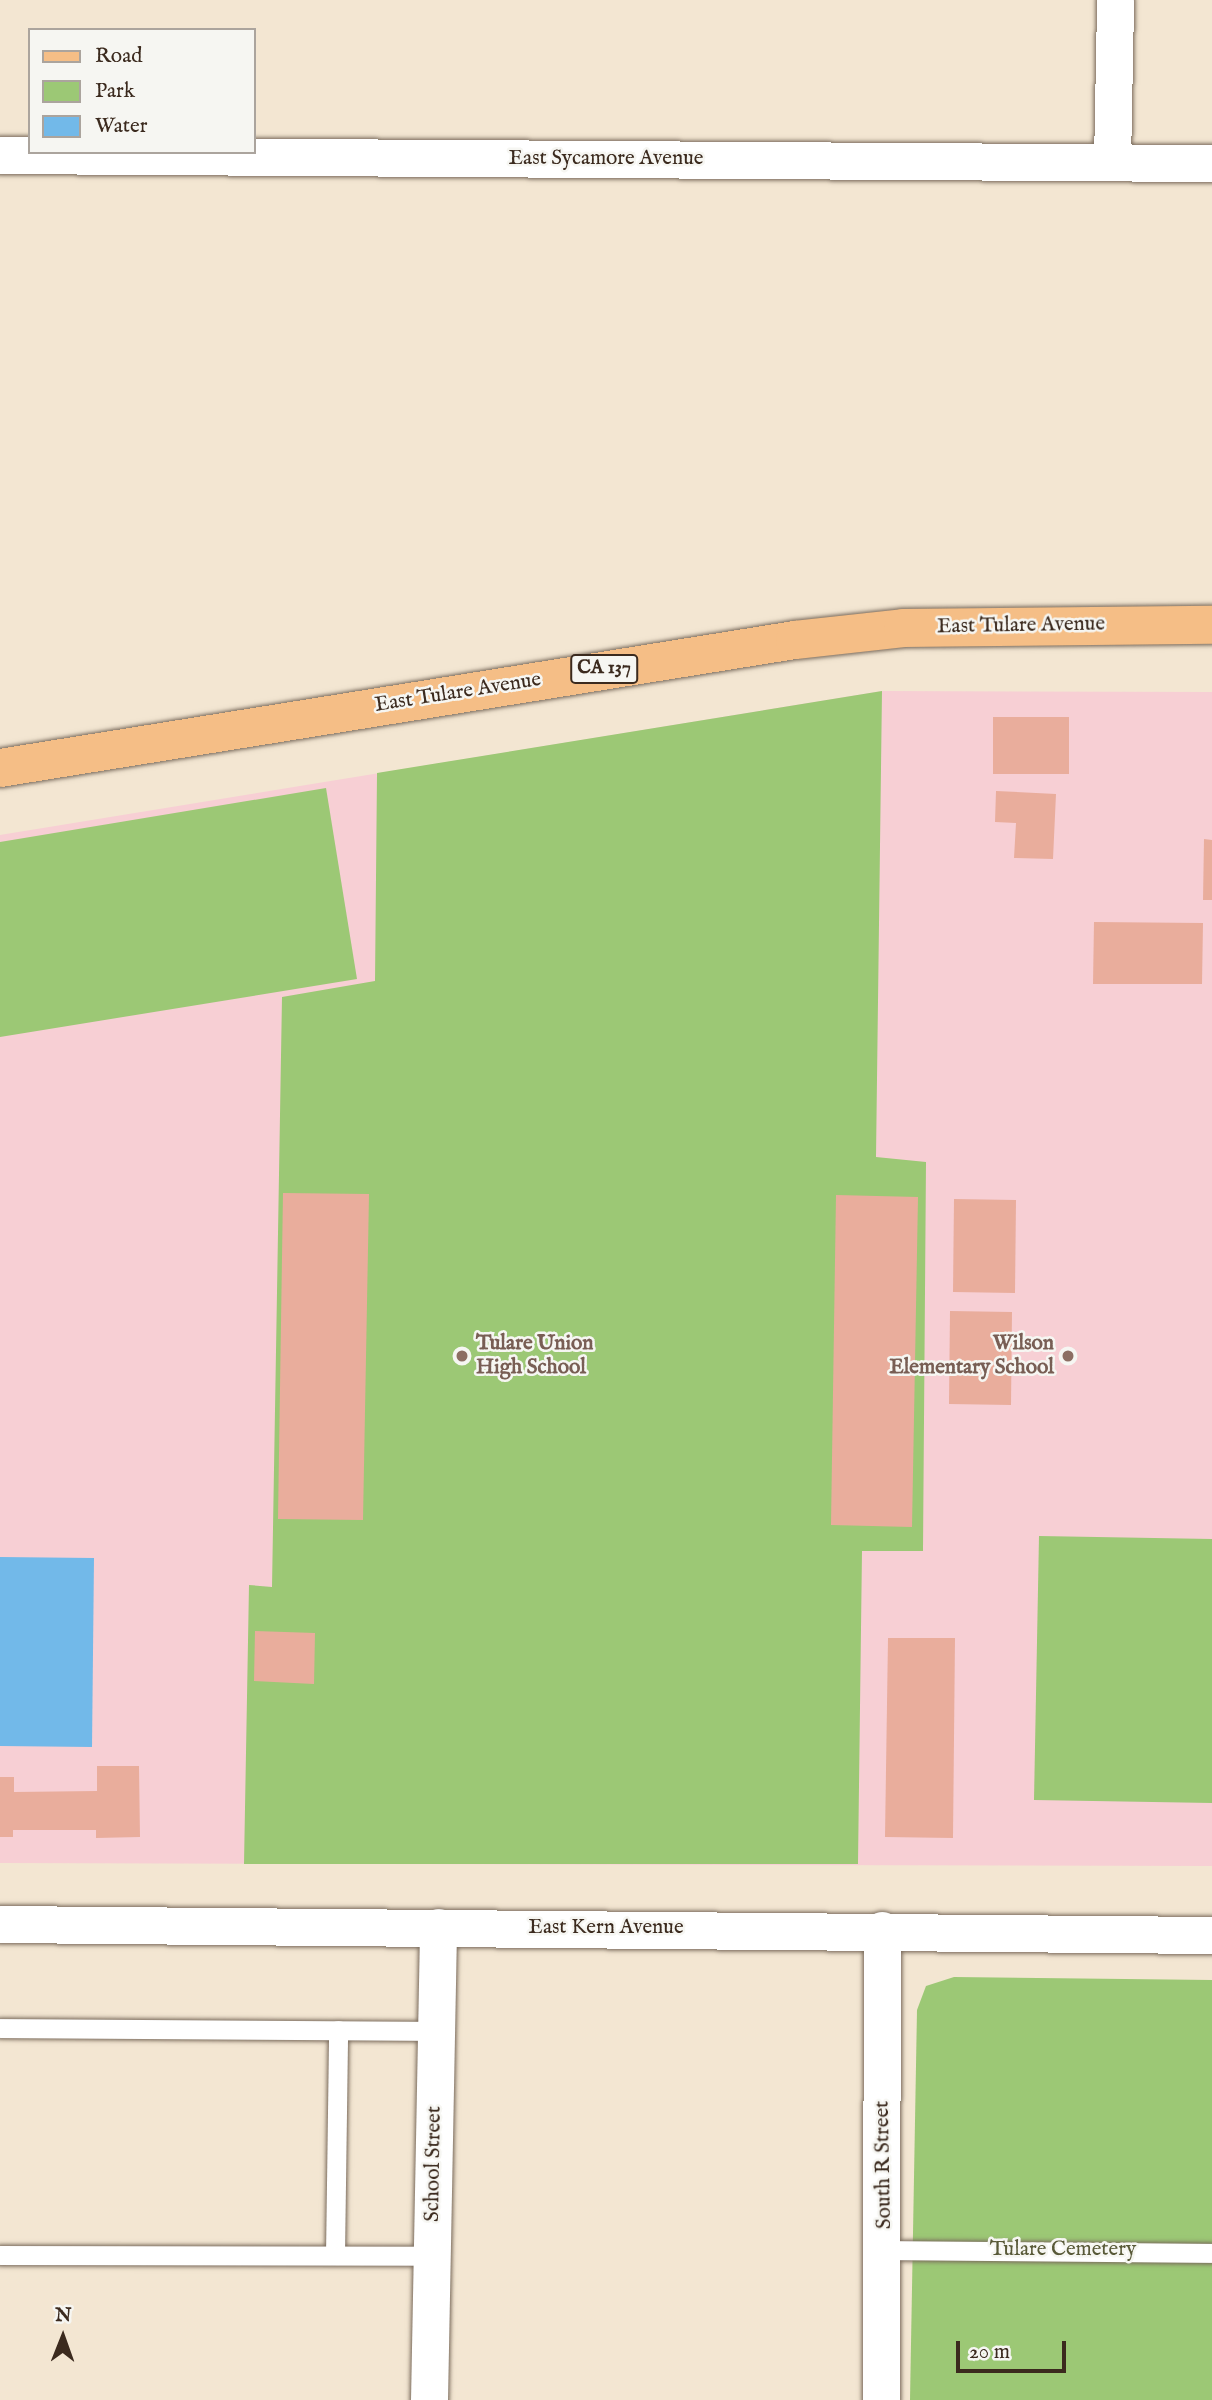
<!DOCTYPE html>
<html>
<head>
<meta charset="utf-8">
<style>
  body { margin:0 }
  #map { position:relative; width:1212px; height:2400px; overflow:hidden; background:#f3e6d2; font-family:"IM FELL English",serif }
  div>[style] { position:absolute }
  .built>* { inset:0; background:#f7cfd4 }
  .green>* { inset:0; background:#9cc875 }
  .water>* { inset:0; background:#72b9e9 }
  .building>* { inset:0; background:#e9ad9c }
  .roads { filter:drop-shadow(0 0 2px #7b6c5d) drop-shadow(0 0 2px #7b6c5d) }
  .service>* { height:19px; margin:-9.5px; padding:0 9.5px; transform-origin:9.5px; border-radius:9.5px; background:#fff }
  .minor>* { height:37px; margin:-18.5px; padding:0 18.5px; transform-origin:18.5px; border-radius:18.5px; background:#fff }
  .primary>* { height:38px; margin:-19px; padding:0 19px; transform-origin:19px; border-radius:19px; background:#f5be86 }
  .dots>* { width:19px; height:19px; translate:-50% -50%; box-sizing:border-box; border:4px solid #f6f6f2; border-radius:50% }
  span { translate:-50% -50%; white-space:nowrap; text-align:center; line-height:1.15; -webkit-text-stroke:5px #f6f6f2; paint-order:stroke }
  .shield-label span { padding:2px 5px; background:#f6f6f2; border:2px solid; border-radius:5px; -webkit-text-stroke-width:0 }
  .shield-label { font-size:19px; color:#3b2a1e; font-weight:700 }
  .street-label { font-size:21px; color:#3b2a1e }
  .education-label { font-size:21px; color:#785e54; font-weight:700 }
  .left { translate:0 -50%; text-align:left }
  .right { translate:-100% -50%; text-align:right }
  .park-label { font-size:21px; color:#585938 }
  .legend { position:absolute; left:28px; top:28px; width:228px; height:126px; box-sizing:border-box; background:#f6f6f2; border:2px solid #aba49d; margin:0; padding:9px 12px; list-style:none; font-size:21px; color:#3b2a1e }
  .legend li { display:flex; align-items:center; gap:14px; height:35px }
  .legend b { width:35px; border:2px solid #aba49d }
  .north { position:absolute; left:28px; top:2302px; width:70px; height:70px; -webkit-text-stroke:5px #f6f6f2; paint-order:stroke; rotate:1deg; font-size:19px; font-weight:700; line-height:28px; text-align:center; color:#3b2a1e }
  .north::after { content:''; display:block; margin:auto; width:24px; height:32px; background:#3b2a1e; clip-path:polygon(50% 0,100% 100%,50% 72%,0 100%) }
  .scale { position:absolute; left:956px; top:2341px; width:110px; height:32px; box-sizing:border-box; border:4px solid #3b2a1e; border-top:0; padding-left:9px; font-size:21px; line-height:24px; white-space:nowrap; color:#3b2a1e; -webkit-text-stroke:5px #f6f6f2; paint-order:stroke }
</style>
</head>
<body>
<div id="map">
  <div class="built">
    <div style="clip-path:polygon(882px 691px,1212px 692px,1212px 1866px,0 1863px,0 835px)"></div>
  </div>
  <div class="green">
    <div style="clip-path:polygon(882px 691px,876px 1157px,926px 1162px,923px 1551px,862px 1551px,858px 1864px,244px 1864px,249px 1585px,272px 1587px,282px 997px,375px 981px,377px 773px)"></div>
    <div style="clip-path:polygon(326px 788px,357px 979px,0 1037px,0 842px)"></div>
    <div style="clip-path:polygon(1039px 1536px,1212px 1539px,1212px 1803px,1034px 1800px)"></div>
    <div style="clip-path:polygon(954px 1977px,1212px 1980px,1212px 2400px,910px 2400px,917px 2010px,926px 1986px)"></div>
  </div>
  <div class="water">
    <div style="clip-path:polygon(0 1557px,94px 1558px,92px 1747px,0 1746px)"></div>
  </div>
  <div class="building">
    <div style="clip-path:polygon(993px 717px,1069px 717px,1069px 774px,993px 774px)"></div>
    <div style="clip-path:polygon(996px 791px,1056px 794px,1053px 859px,1014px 858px,1016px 823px,995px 822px)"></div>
    <div style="clip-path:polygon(1204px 839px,1212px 840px,1212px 900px,1203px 900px)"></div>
    <div style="clip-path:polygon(1094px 922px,1203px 923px,1202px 984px,1093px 984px)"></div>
    <div style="clip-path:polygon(283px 1193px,369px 1194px,363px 1520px,278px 1519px)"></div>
    <div style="clip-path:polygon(836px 1195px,918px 1197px,912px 1527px,831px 1525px)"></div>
    <div style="clip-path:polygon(954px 1199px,1016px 1200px,1015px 1293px,953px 1292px)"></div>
    <div style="clip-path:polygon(950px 1311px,1012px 1312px,1011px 1405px,949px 1404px)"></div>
    <div style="clip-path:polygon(255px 1631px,315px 1633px,314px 1684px,254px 1681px)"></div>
    <div style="clip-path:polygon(888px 1638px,955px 1638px,953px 1838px,885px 1837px)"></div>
    <div style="clip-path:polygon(97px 1766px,139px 1766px,140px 1837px,96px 1838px,96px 1830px,13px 1830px,13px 1837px,0 1837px,0 1777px,14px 1777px,14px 1792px,97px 1791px)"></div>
  </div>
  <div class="roads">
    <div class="service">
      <div style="left:0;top:2028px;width:437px;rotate:0.4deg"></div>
      <div style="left:885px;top:2250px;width:327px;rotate:0.5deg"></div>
      <div style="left:0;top:2255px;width:432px;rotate:0.1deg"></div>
      <div style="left:335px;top:2255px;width:225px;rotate:-89.2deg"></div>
    </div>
    <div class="minor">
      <div style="left:0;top:155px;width:1212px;rotate:0.38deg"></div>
      <div style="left:1112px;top:162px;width:162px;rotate:-88.9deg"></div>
      <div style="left:0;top:1924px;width:1212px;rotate:0.52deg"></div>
      <div style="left:429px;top:2400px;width:473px;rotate:-88.9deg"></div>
      <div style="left:881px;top:2400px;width:470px;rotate:-89.9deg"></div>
    </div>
    <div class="primary">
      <div style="left:0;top:768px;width:805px;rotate:-9.15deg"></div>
      <div style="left:795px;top:640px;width:109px;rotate:-6.3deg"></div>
      <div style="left:903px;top:628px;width:309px;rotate:-0.6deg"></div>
    </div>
  </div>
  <div class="dots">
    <div style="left:462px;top:1356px;background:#8d6e63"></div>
    <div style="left:1068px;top:1356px;background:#8d6e63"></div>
  </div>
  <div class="shield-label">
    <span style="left:604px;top:669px">CA 137</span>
  </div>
  <div class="street-label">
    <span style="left:606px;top:159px">East Sycamore Avenue</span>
    <span style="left:1021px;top:626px;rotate:-1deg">East Tulare Avenue</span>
    <span style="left:458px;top:693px;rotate:-9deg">East Tulare Avenue</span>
    <span style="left:606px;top:1928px">East Kern Avenue</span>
    <span style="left:434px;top:2164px;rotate:-89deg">School Street</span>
    <span style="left:884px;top:2165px;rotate:-91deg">South R Street</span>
  </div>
  <div class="education-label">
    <span class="left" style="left:476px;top:1356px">Tulare Union<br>High School</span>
    <span class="right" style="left:1054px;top:1356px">Wilson<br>Elementary School</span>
  </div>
  <div class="park-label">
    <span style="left:1063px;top:2250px">Tulare Cemetery</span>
  </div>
  <ul class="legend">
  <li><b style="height:9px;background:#f5be86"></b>Road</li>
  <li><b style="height:19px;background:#9cc875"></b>Park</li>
  <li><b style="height:19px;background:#72b9e9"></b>Water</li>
  </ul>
  <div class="north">N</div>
  <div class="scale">20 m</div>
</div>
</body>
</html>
